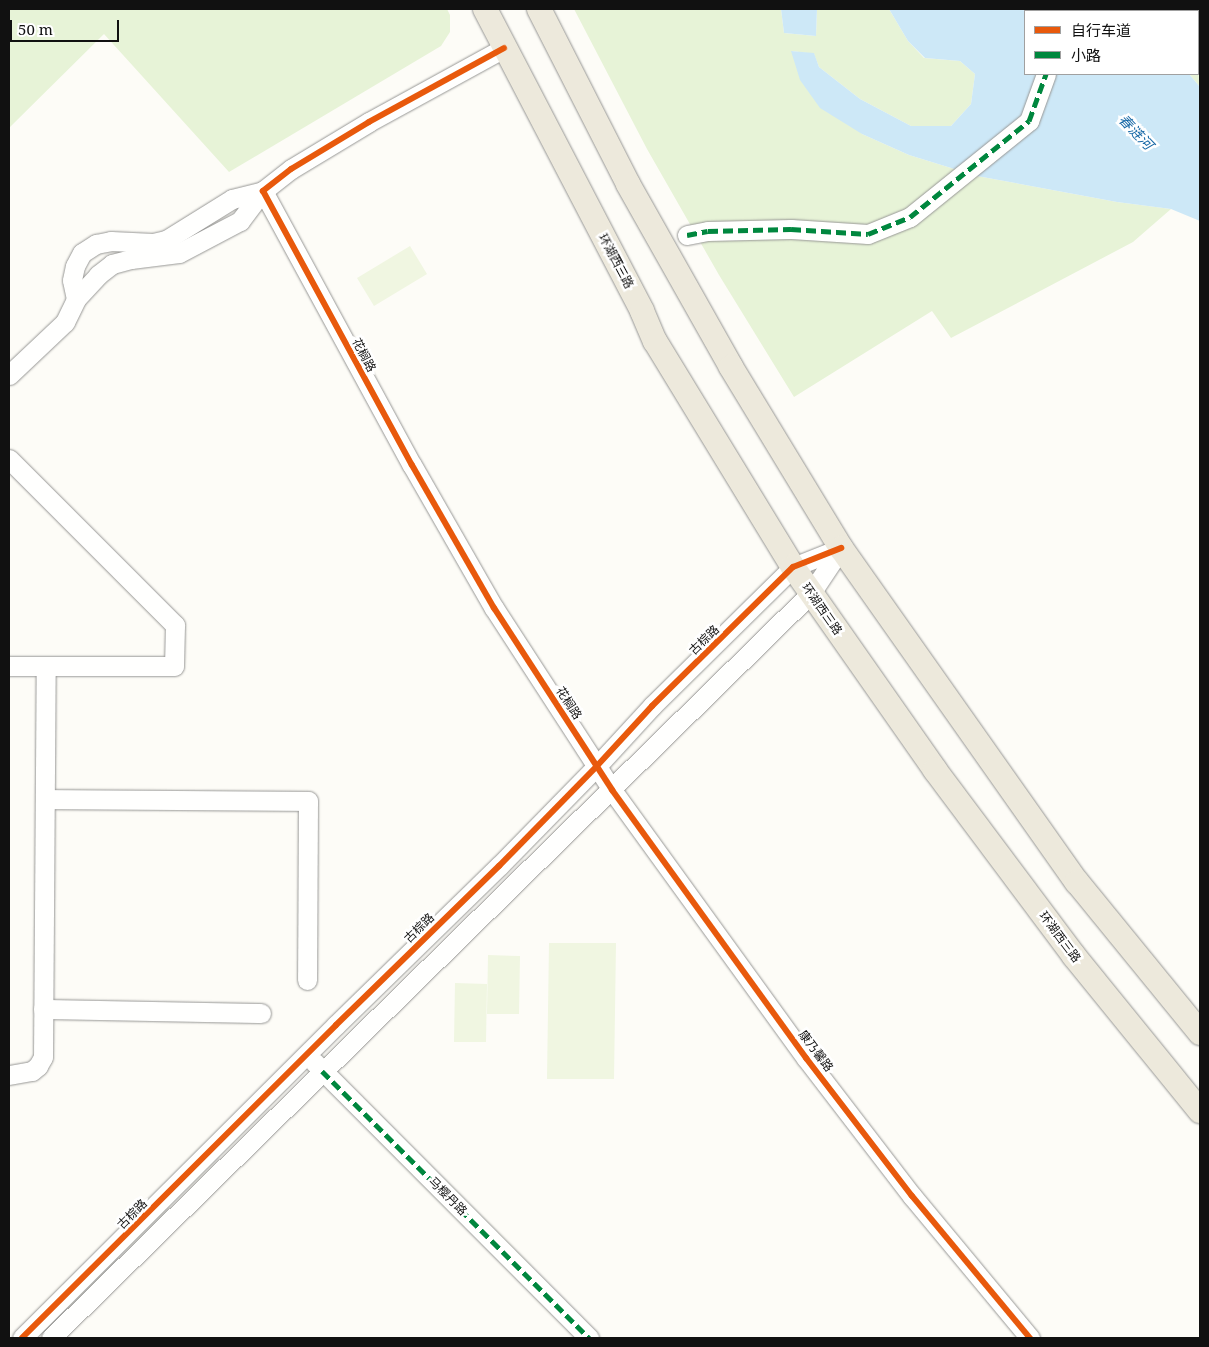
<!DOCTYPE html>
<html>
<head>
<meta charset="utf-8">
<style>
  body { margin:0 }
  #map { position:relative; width:1209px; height:1347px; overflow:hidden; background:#fdfcf7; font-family:"Noto Serif","Noto Sans SC",serif }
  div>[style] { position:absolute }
  .green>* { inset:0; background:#e7f3d7 }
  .pitch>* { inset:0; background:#f0f6e1 }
  .water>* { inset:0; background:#cde8f7 }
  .roads { filter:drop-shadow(0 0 1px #979795) drop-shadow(0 0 1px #979795) }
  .minor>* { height:19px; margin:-9.5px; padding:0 9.5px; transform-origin:9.5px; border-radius:9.5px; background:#fffffe }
  .major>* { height:24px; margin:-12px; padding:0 12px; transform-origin:12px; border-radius:12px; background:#ede9dc }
  .quiet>* { height:5px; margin-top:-2.5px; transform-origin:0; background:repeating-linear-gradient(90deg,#00873e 0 10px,transparent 0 15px) }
  .cycleway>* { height:6px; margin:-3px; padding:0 3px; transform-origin:3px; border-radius:3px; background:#e8590c }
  span { translate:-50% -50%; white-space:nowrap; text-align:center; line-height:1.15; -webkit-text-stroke:5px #fff; paint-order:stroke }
  .street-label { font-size:12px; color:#111 }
  .water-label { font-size:14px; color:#1768a6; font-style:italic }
  .frame { position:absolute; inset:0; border:10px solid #111; pointer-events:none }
  .legend { position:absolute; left:1024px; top:10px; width:175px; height:65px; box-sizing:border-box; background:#fff; border:1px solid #a0a0a0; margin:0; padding:6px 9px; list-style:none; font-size:15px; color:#111 }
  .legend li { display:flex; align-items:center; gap:10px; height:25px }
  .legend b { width:25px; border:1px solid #a0a0a0 }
  .scale { position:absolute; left:10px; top:20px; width:109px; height:22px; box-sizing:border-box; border:2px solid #111; border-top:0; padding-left:6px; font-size:15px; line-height:18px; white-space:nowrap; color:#111; -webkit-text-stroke:4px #fff; paint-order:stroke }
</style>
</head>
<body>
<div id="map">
  <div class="green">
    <div style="clip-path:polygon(9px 9px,447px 9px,450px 15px,450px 32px,441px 46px,229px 172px,104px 34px,9px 128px)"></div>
    <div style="clip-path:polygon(574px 9px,781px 9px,784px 33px,816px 36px,817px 9px,889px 9px,908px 41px,924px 58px,960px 61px,975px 74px,971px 104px,951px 126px,911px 126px,860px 99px,819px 67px,814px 54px,792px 51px,862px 134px,909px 155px,977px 176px,1117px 202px,1171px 209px,1133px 242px,951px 338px,932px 311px,794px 397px,719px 275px,647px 149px)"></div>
    <div style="clip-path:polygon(1134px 9px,1200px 9px,1200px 87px,1189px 74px,1198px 74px,1198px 11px,1136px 11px)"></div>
  </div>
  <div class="pitch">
    <div style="clip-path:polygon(410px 246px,427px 274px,374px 306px,357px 278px)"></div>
    <div style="clip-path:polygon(549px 943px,616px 943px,614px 1079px,547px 1079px)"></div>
    <div style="clip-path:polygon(488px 955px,520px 956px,519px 1014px,487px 1014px)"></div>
    <div style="clip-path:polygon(455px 983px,487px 984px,486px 1042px,454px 1042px)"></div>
  </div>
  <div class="water">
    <div style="clip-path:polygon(781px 9px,817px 9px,816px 36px,784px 33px)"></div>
    <div style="clip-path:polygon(889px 9px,1134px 9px,1136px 11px,1025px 11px,1025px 74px,1189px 74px,1200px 87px,1200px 221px,1171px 209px,1117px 202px,977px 176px,909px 155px,862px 134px,820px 108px,800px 80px,791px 51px,814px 53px,819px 67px,860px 99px,911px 126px,951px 126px,971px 104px,975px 74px,960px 61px,925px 58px,908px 41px)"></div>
  </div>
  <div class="roads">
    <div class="minor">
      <div style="left:1059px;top:11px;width:2px;rotate:-63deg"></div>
      <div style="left:504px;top:48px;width:154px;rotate:151.3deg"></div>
      <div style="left:369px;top:122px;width:91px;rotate:148.9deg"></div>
      <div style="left:291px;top:169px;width:36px;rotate:142deg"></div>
      <div style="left:263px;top:191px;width:312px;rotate:61.5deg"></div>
      <div style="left:412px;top:465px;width:165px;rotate:60.2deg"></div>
      <div style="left:494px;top:608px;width:217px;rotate:57deg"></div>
      <div style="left:612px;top:790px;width:331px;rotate:54.1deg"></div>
      <div style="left:806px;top:1058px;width:174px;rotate:52.5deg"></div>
      <div style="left:912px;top:1196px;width:185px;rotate:50.3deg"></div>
      <div style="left:687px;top:235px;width:21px;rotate:-11deg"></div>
      <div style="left:708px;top:231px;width:83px;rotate:-1.4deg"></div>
      <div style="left:791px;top:229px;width:77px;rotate:3.7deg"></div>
      <div style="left:868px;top:234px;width:45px;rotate:-22deg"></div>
      <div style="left:910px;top:217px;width:153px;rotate:-38.9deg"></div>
      <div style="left:1029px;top:121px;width:50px;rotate:-70.1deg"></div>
      <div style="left:76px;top:299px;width:19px;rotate:-102deg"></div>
      <div style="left:72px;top:280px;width:14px;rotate:-78deg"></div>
      <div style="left:75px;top:266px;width:15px;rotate:-62deg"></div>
      <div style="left:82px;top:253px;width:17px;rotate:-33deg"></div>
      <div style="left:96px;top:244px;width:15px;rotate:-11deg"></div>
      <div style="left:111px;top:241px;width:42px;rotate:2.7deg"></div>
      <div style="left:153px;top:243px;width:13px;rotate:-13deg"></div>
      <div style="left:166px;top:240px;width:78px;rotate:-31.8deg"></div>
      <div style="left:232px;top:199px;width:32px;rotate:-14deg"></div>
      <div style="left:9px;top:375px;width:77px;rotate:-43.4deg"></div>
      <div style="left:65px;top:322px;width:25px;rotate:-64deg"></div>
      <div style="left:76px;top:299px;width:33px;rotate:-47deg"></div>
      <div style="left:98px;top:275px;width:18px;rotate:-38deg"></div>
      <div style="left:112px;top:264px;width:20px;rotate:-15deg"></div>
      <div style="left:131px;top:259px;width:48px;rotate:-7.1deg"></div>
      <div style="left:179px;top:253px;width:69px;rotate:-27.7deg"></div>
      <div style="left:240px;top:221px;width:38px;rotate:-53deg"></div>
      <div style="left:9px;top:459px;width:235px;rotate:45deg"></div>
      <div style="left:175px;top:625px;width:41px;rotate:91.4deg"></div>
      <div style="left:174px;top:666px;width:165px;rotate:180deg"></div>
      <div style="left:45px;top:799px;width:263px;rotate:0.4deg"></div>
      <div style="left:308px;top:801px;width:179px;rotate:90.3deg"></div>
      <div style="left:43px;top:1009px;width:218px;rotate:1.1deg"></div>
      <div style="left:314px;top:1062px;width:390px;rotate:45.1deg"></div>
      <div style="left:9px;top:1075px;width:23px;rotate:-10deg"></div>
      <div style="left:32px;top:1071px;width:8px;rotate:-40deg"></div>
      <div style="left:38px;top:1066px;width:10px;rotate:-61deg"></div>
      <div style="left:43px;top:1057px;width:391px;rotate:-89.6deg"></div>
      <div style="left:22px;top:1338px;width:443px;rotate:-44.9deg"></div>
      <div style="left:336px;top:1025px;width:228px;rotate:-44.3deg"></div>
      <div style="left:499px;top:866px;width:139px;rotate:-45.6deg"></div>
      <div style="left:596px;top:767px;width:83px;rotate:-47.4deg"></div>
      <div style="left:652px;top:706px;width:198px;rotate:-44.6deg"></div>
      <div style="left:793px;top:567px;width:52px;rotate:-21.6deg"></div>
      <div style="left:51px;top:1338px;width:1064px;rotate:-44.43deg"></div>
      <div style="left:811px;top:593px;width:54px;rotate:-56.3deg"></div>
    </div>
    <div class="major">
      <div style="left:485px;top:9px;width:340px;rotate:62.5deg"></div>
      <div style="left:642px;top:311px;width:33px;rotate:67deg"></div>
      <div style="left:655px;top:341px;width:265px;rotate:58.6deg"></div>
      <div style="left:793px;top:567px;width:248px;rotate:55deg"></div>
      <div style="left:935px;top:770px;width:232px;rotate:53.2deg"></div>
      <div style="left:1074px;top:956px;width:200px;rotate:50.9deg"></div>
      <div style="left:539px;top:9px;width:196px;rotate:63deg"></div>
      <div style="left:628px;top:184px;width:210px;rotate:60.6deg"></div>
      <div style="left:731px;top:367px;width:212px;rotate:58.7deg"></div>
      <div style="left:841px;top:548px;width:409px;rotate:54.8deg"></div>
      <div style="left:1077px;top:882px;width:195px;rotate:50.8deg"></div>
    </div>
  </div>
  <div class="quiet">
    <div style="left:1059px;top:11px;width:2px;rotate:-63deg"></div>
    <div style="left:687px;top:235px;width:21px;rotate:-11deg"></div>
    <div style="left:708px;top:231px;width:83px;rotate:-1.4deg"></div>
    <div style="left:791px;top:229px;width:77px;rotate:3.7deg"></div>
    <div style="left:868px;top:234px;width:45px;rotate:-22deg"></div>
    <div style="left:910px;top:217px;width:153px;rotate:-38.9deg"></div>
    <div style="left:1029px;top:121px;width:50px;rotate:-70.1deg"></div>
    <div style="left:322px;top:1071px;width:378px;rotate:45deg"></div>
  </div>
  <div class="cycleway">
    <div style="left:504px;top:48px;width:154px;rotate:151.3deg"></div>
    <div style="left:369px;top:122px;width:91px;rotate:148.9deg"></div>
    <div style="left:291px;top:169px;width:36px;rotate:142deg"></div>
    <div style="left:263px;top:191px;width:312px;rotate:61.5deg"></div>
    <div style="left:412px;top:465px;width:165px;rotate:60.2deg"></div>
    <div style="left:494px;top:608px;width:217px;rotate:57deg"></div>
    <div style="left:612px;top:790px;width:331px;rotate:54.1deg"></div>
    <div style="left:806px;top:1058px;width:174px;rotate:52.5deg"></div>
    <div style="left:912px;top:1196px;width:185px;rotate:50.3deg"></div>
    <div style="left:22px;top:1338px;width:443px;rotate:-44.9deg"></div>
    <div style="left:336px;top:1025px;width:228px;rotate:-44.3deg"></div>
    <div style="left:499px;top:866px;width:139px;rotate:-45.6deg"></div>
    <div style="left:596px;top:767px;width:83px;rotate:-47.4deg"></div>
    <div style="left:652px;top:706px;width:198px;rotate:-44.6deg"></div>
    <div style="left:793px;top:567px;width:52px;rotate:-21.6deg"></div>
  </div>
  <div class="street-label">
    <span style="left:616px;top:261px;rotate:62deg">环湖西三路</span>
    <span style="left:364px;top:355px;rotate:62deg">花榈路</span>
    <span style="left:822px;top:609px;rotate:55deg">环湖西三路</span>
    <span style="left:704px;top:640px;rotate:-44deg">古棕路</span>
    <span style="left:569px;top:703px;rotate:57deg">花榈路</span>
    <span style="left:419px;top:928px;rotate:-44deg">古棕路</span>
    <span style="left:1060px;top:937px;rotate:53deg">环湖西三路</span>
    <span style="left:816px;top:1051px;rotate:53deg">康乃馨路</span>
    <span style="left:448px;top:1196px;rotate:45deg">马樱丹路</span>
    <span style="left:132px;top:1214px;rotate:-45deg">古棕路</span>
  </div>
  <div class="water-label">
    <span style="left:1136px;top:132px;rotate:46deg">春涟河</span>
  </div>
  <div class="frame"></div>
  <ul class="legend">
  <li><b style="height:6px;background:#e8590c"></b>自行车道</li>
  <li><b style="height:6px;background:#00873e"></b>小路</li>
  </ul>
  <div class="scale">50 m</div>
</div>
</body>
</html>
